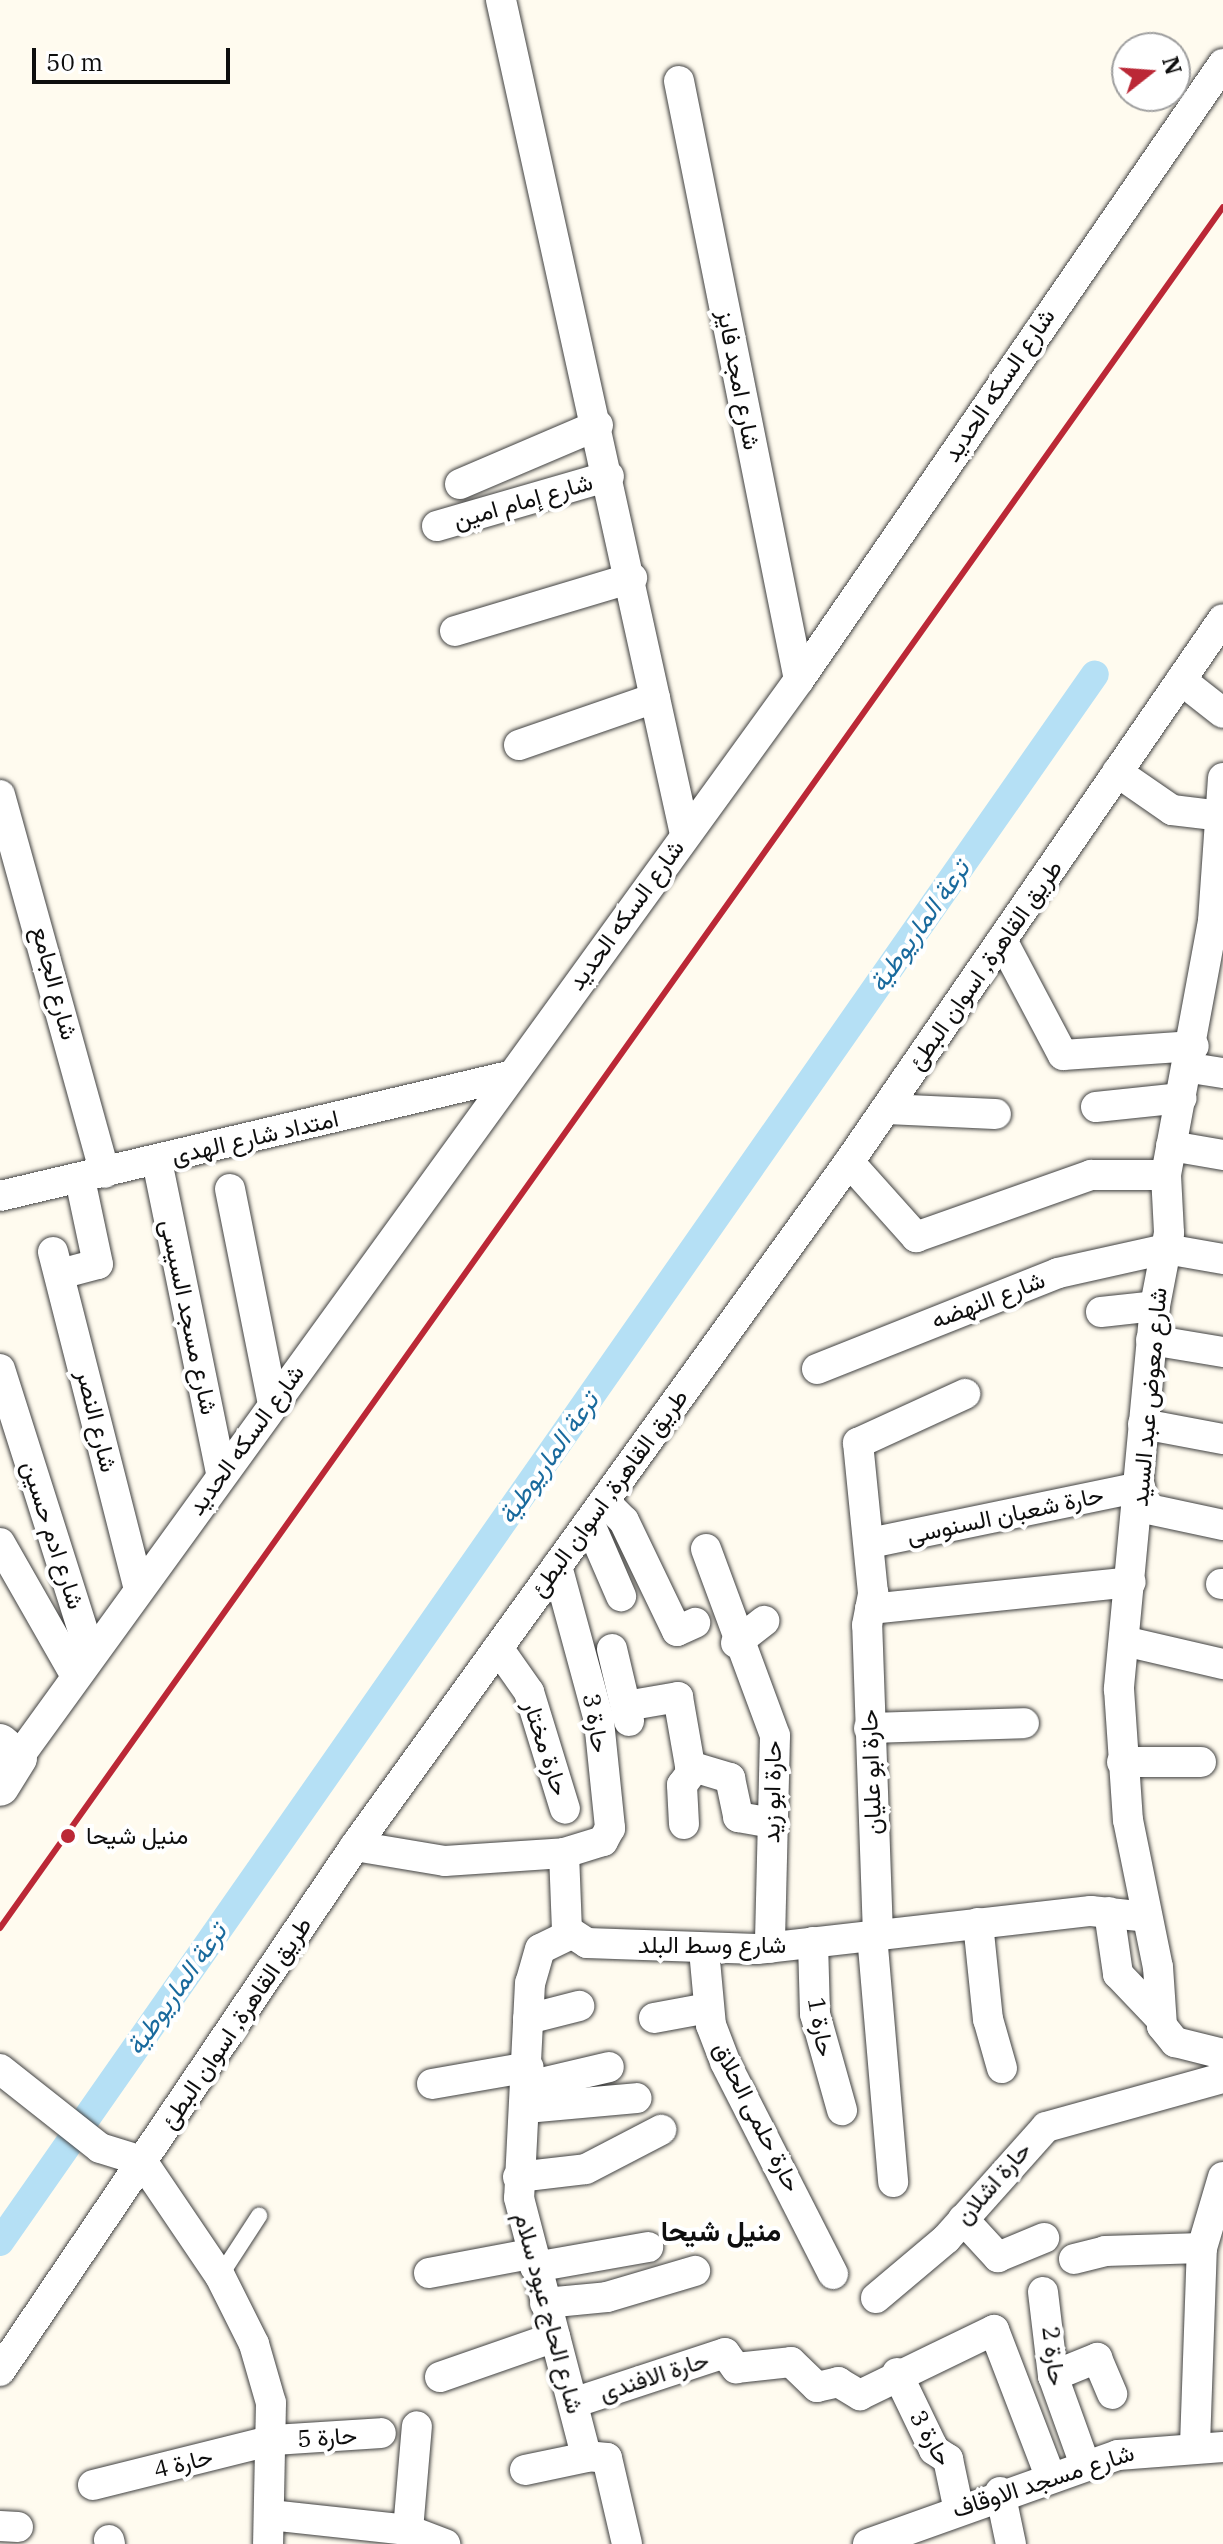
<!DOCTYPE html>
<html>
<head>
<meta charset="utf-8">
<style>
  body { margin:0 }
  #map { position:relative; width:1223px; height:2544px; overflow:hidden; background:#fffbef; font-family:"IBM Plex Serif",Vazirmatn,serif }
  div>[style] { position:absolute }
  .canal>* { height:28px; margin:-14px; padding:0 14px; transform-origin:14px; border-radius:14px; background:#b5e0f5 }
  .roads { filter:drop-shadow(0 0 2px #414141) drop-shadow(0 0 2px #414141) }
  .service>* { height:16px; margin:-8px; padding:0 8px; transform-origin:8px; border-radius:8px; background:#fff }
  .minor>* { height:30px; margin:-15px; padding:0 15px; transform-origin:15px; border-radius:15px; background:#fff }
  .tertiary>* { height:38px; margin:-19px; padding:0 19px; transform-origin:19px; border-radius:19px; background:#fff }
  .rail>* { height:6px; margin:-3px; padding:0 3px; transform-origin:3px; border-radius:3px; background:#bb2836 }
  .dots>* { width:22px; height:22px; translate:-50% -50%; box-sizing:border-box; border:4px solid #fff; border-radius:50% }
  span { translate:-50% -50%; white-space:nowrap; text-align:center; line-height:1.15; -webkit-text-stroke:8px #fff; paint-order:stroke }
  .street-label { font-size:24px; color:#0e0e0e }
  .poi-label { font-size:24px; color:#0e0e0e }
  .left { translate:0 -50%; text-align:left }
  .water-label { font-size:26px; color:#196a9d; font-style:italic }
  .quarter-label { font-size:28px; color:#0e0e0e; font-weight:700 }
  .north { position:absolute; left:1111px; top:32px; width:80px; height:80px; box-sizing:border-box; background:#fff; border:2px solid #9f9f9f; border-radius:50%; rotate:73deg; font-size:22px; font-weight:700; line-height:32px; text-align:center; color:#0e0e0e }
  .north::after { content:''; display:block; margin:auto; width:28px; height:36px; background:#bb2836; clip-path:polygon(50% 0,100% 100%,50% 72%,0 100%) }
  .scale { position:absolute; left:32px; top:48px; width:198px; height:36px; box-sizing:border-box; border:4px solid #0e0e0e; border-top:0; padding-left:10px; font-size:24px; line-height:28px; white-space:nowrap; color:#0e0e0e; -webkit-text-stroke:6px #fff; paint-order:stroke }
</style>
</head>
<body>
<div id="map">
  <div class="canal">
    <div style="left:0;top:2242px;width:1912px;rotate:-55.07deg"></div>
  </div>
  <div class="roads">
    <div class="service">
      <div style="left:220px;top:2276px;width:72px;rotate:-57deg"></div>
    </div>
    <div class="minor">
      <div style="left:501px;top:0;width:854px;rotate:77.56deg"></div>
      <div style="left:679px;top:81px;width:611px;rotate:78.67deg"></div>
      <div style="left:460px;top:484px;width:150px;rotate:-23.1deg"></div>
      <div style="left:437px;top:526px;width:179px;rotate:-16.2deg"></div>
      <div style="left:455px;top:631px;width:185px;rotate:-16.7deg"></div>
      <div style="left:1181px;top:680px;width:53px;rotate:38.2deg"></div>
      <div style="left:519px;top:745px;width:144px;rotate:-19.1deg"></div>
      <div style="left:1117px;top:772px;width:67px;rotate:34.6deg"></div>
      <div style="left:1172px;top:810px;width:49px;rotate:7deg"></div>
      <div style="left:1223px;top:778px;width:143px;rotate:94deg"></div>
      <div style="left:1213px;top:921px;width:258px;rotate:100.5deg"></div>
      <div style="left:1166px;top:1175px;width:58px;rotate:87deg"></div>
      <div style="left:1169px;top:1233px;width:74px;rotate:100.9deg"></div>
      <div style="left:1155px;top:1306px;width:385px;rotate:95.4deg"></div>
      <div style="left:1119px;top:1689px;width:131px;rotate:86.1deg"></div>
      <div style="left:1128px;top:1820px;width:150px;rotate:78.5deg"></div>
      <div style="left:1158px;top:1967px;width:59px;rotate:86.1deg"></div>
      <div style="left:1162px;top:2026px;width:21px;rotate:51deg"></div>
      <div style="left:1175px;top:2042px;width:49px;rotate:14deg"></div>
      <div style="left:0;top:795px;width:392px;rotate:74.5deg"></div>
      <div style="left:1002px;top:940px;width:130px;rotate:62.1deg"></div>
      <div style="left:1063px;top:1055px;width:131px;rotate:-3.9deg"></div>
      <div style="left:1191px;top:1068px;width:32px;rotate:9deg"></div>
      <div style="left:1096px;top:1107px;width:86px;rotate:-6deg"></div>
      <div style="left:886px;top:1109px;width:110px;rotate:2.6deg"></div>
      <div style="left:1171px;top:1146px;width:53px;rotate:9.8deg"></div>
      <div style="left:157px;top:1161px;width:318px;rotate:78.4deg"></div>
      <div style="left:849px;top:1162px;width:101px;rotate:48.2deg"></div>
      <div style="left:916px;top:1237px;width:186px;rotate:-19.5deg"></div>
      <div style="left:1091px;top:1175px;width:75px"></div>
      <div style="left:230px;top:1189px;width:219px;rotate:78.7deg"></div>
      <div style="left:0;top:1196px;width:523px;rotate:-13.27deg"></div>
      <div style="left:53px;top:1252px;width:348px;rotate:75.7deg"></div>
      <div style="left:60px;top:1274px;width:39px;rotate:-15deg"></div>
      <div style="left:98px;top:1264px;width:87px;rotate:-102deg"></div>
      <div style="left:1101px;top:1312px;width:54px;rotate:-6.3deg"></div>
      <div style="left:1151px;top:1340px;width:73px;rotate:9.5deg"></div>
      <div style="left:0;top:1369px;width:301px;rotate:72.4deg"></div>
      <div style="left:817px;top:1369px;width:259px;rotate:-21.7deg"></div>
      <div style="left:1058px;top:1273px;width:111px;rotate:-12.5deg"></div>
      <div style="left:1166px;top:1249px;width:58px;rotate:10deg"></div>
      <div style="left:1143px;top:1424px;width:81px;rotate:10.6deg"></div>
      <div style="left:604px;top:1501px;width:28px;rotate:45deg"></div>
      <div style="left:624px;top:1521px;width:122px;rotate:64.3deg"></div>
      <div style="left:677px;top:1631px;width:20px;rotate:-24deg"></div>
      <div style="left:1139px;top:1507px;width:86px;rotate:12.1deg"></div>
      <div style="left:589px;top:1522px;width:81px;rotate:66.6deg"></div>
      <div style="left:0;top:1543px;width:153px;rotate:60.3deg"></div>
      <div style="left:870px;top:1543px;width:276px;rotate:-11.7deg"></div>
      <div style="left:706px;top:1549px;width:199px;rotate:69.7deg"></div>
      <div style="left:775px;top:1736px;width:212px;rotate:91.4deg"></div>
      <div style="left:557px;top:1566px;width:161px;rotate:74.8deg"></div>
      <div style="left:599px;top:1721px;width:108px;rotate:84.1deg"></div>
      <div style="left:610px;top:1828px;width:15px;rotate:118deg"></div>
      <div style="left:603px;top:1841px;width:41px;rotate:162.9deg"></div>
      <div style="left:1221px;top:1584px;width:2px"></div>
      <div style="left:870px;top:1609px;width:262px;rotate:-5.9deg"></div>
      <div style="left:1124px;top:1641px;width:102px;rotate:13.1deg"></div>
      <div style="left:736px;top:1643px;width:36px;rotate:-38deg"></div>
      <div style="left:498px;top:1648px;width:54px;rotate:54.8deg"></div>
      <div style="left:529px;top:1692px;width:122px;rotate:72.9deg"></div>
      <div style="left:612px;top:1649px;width:74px;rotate:76.7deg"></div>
      <div style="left:626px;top:1706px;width:53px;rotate:-9.8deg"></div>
      <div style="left:678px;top:1697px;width:70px;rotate:80.1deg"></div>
      <div style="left:690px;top:1766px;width:42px;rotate:16.7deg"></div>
      <div style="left:730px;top:1778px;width:40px;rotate:78deg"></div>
      <div style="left:738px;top:1817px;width:34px;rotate:10deg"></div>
      <div style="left:869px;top:1728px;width:155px;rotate:-1.8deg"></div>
      <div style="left:18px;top:1758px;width:1331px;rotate:-54.08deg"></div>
      <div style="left:799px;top:680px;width:748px;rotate:-55.46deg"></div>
      <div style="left:1122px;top:1762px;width:79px"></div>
      <div style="left:684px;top:1824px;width:39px;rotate:-93deg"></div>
      <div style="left:682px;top:1785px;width:20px;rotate:-53deg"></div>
      <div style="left:355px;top:1846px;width:91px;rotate:9.5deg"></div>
      <div style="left:445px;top:1861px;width:119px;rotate:-3.8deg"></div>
      <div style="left:564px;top:1853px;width:77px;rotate:87.8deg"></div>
      <div style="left:567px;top:1930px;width:24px;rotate:33deg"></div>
      <div style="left:587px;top:1943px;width:170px;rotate:2deg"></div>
      <div style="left:757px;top:1949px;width:336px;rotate:-6.5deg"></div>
      <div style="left:1091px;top:1911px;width:56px;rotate:6.1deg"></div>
      <div style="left:1109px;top:1912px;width:63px;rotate:81.7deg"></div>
      <div style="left:1118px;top:1974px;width:61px;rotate:46.3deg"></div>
      <div style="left:978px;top:1923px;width:97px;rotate:84.1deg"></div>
      <div style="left:988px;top:2019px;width:51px;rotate:74.1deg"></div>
      <div style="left:569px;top:1935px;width:32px;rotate:154deg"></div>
      <div style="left:540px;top:1949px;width:35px;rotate:106deg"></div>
      <div style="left:530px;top:1983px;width:215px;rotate:92.9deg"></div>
      <div style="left:519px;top:2198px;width:267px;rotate:75.4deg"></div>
      <div style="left:586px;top:2456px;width:21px;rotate:5deg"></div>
      <div style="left:607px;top:2458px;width:88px;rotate:76.9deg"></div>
      <div style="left:872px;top:1935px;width:248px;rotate:85.1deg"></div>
      <div style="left:878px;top:1935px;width:310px;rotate:-92deg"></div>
      <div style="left:867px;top:1625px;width:33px;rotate:-79deg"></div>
      <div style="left:873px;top:1593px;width:151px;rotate:-95.7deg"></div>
      <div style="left:858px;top:1443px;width:118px;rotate:-24.6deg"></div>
      <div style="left:813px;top:1942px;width:72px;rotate:88.4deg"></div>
      <div style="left:815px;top:2014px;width:100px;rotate:74.3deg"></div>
      <div style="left:704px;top:1950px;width:75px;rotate:84.7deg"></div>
      <div style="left:711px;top:2025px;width:40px;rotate:69deg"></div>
      <div style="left:725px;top:2062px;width:238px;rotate:63deg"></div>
      <div style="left:654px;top:2018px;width:55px;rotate:-10.5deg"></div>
      <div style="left:528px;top:2019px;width:53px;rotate:-14.3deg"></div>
      <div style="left:0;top:2069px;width:127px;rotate:38.3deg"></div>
      <div style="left:100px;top:2148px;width:44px;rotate:17.2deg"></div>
      <div style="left:142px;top:2161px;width:139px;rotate:55.9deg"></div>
      <div style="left:220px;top:2276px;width:76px;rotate:63.4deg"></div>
      <div style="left:254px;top:2344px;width:61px;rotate:73.9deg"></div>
      <div style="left:271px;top:2403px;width:141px;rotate:91.2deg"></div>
      <div style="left:432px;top:2084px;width:98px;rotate:-9.9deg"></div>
      <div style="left:528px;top:2086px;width:83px;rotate:-13.2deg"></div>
      <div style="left:526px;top:2108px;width:111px;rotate:-5.1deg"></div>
      <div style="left:518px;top:2177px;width:68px;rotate:-6.7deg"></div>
      <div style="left:586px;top:2169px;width:85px;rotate:-27.5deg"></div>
      <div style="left:963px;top:2219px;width:52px;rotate:47.4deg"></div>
      <div style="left:998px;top:2257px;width:50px;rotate:-22.4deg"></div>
      <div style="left:1074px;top:2259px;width:32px;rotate:-14deg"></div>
      <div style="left:1105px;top:2251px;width:97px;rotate:-1.8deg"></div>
      <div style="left:535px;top:2267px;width:115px;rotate:-10deg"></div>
      <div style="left:429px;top:2273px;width:104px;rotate:-10.6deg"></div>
      <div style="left:1043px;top:2292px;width:85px;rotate:83.2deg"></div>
      <div style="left:1053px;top:2376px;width:95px;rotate:70.2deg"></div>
      <div style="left:876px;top:2298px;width:92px;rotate:-40.1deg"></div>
      <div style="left:946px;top:2239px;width:150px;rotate:-48.2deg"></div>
      <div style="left:1046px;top:2127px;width:184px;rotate:-15.5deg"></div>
      <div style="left:545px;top:2303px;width:62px;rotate:-5.5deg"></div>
      <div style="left:607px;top:2297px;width:92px;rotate:-16.5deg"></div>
      <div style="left:0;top:2371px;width:634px;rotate:-55.93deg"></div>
      <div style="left:355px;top:1846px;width:844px;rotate:-54.16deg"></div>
      <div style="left:849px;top:1162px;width:659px;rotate:-55.44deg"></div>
      <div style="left:897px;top:2373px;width:85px;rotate:64.3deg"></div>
      <div style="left:934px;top:2450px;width:17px;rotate:33deg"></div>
      <div style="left:948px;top:2459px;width:48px;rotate:78deg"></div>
      <div style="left:1053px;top:2376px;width:48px;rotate:-22.2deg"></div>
      <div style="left:1097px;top:2358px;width:39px;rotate:67deg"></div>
      <div style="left:440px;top:2377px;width:122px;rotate:-19.2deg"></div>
      <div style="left:573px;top:2403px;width:160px;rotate:-18.2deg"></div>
      <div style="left:725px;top:2353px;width:19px;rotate:54deg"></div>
      <div style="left:736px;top:2368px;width:55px;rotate:-6.2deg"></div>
      <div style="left:791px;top:2362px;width:36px;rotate:44deg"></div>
      <div style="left:817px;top:2387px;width:22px;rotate:-13deg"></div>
      <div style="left:838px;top:2382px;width:26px;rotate:31deg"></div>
      <div style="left:860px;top:2395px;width:149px;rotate:-25.9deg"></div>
      <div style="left:994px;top:2330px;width:156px;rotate:69deg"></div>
      <div style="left:1195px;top:2445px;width:197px;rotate:-88deg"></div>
      <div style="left:1202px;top:2248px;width:74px;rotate:-73.5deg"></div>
      <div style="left:525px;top:2470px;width:63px;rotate:-11.8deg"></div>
      <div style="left:93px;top:2485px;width:187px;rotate:-14deg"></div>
      <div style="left:274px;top:2440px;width:107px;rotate:-3.7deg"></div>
      <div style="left:1000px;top:2492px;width:53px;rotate:78.1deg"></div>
      <div style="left:270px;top:2515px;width:139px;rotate:6.2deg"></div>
      <div style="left:408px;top:2530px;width:40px;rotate:21deg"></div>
      <div style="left:0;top:2526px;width:18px;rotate:3deg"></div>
      <div style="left:408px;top:2530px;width:104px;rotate:-85.1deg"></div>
      <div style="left:109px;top:2540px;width:4px;rotate:76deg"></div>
      <div style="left:868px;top:2544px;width:265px;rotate:-19.6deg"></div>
      <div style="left:1118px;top:2455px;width:105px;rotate:-4.4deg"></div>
    </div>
    <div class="tertiary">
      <div style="left:0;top:1743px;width:23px;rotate:40deg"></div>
      <div style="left:18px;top:1758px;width:34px;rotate:122deg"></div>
    </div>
  </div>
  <div class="rail">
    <div style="left:0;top:1928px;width:2111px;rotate:-54.6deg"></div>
  </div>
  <div class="dots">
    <div style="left:68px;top:1836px;background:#bb2836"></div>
  </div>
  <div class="street-label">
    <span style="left:739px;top:380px;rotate:79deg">شارع امجد فايز</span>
    <span style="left:999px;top:385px;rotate:-56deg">شارع السكه الحديد</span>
    <span style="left:523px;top:501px;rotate:-16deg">شارع إمام امين</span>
    <span style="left:626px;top:915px;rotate:-54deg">شارع السكه الحديد</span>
    <span style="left:985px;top:965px;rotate:-55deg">طريق القاهرة, اسوان البطئ</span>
    <span style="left:55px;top:983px;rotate:75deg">شارع الجامع</span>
    <span style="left:255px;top:1137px;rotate:-13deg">امتداد شارع الهدى</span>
    <span style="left:988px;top:1300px;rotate:-21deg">شارع النهضه</span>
    <span style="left:189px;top:1317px;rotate:78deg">شارع مسجد السيسى</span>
    <span style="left:1149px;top:1397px;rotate:-85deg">شارع معوض عبد السيد</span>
    <span style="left:97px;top:1421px;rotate:76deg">شارع النصر</span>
    <span style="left:246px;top:1440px;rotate:-54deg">شارع السكه الحديد</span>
    <span style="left:609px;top:1493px;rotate:-54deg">طريق القاهرة, اسوان البطئ</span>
    <span style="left:1005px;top:1515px;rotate:-12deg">حارة شعبان السنوسى</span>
    <span style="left:53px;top:1535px;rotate:72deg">شارع ادم حسين</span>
    <span style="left:596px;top:1723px;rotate:80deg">حارة 3</span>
    <span style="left:546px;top:1748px;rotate:72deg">حارة مختار</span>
    <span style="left:871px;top:1772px;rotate:-92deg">حارة ابو عليان</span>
    <span style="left:772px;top:1792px;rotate:-89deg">حارة ابو زيد</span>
    <span style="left:712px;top:1945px">شارع وسط البلد</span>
    <span style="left:236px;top:2023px;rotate:-56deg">طريق القاهرة, اسوان البطئ</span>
    <span style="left:821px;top:2027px;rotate:80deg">حارة 1</span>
    <span style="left:757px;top:2117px;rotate:63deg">حارة حلمى الحلاق</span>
    <span style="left:993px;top:2183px;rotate:-49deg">حارة اشلان</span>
    <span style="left:549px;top:2313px;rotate:75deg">شارع الحاج عبود سلام</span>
    <span style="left:1054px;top:2356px;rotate:83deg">حارة 2</span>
    <span style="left:654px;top:2376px;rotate:-18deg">حارة الافندى</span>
    <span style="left:327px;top:2437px;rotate:-4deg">حارة 5</span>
    <span style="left:931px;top:2438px;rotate:60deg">حارة 3</span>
    <span style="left:183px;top:2463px;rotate:-14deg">حارة 4</span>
    <span style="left:1043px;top:2481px;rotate:-18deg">شارع مسجد الاوقاف</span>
  </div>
  <div class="poi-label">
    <span class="left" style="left:86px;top:1836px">منيل شيحا</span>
  </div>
  <div class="water-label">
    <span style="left:919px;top:926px;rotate:-55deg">ترعة الماريوطية</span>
    <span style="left:548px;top:1458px;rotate:-55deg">ترعة الماريوطية</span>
    <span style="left:176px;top:1989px;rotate:-55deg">ترعة الماريوطية</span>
  </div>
  <div class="quarter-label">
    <span style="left:721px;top:2231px">منيل شيحا</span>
  </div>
  <div class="north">N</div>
  <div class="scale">50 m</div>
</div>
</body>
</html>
